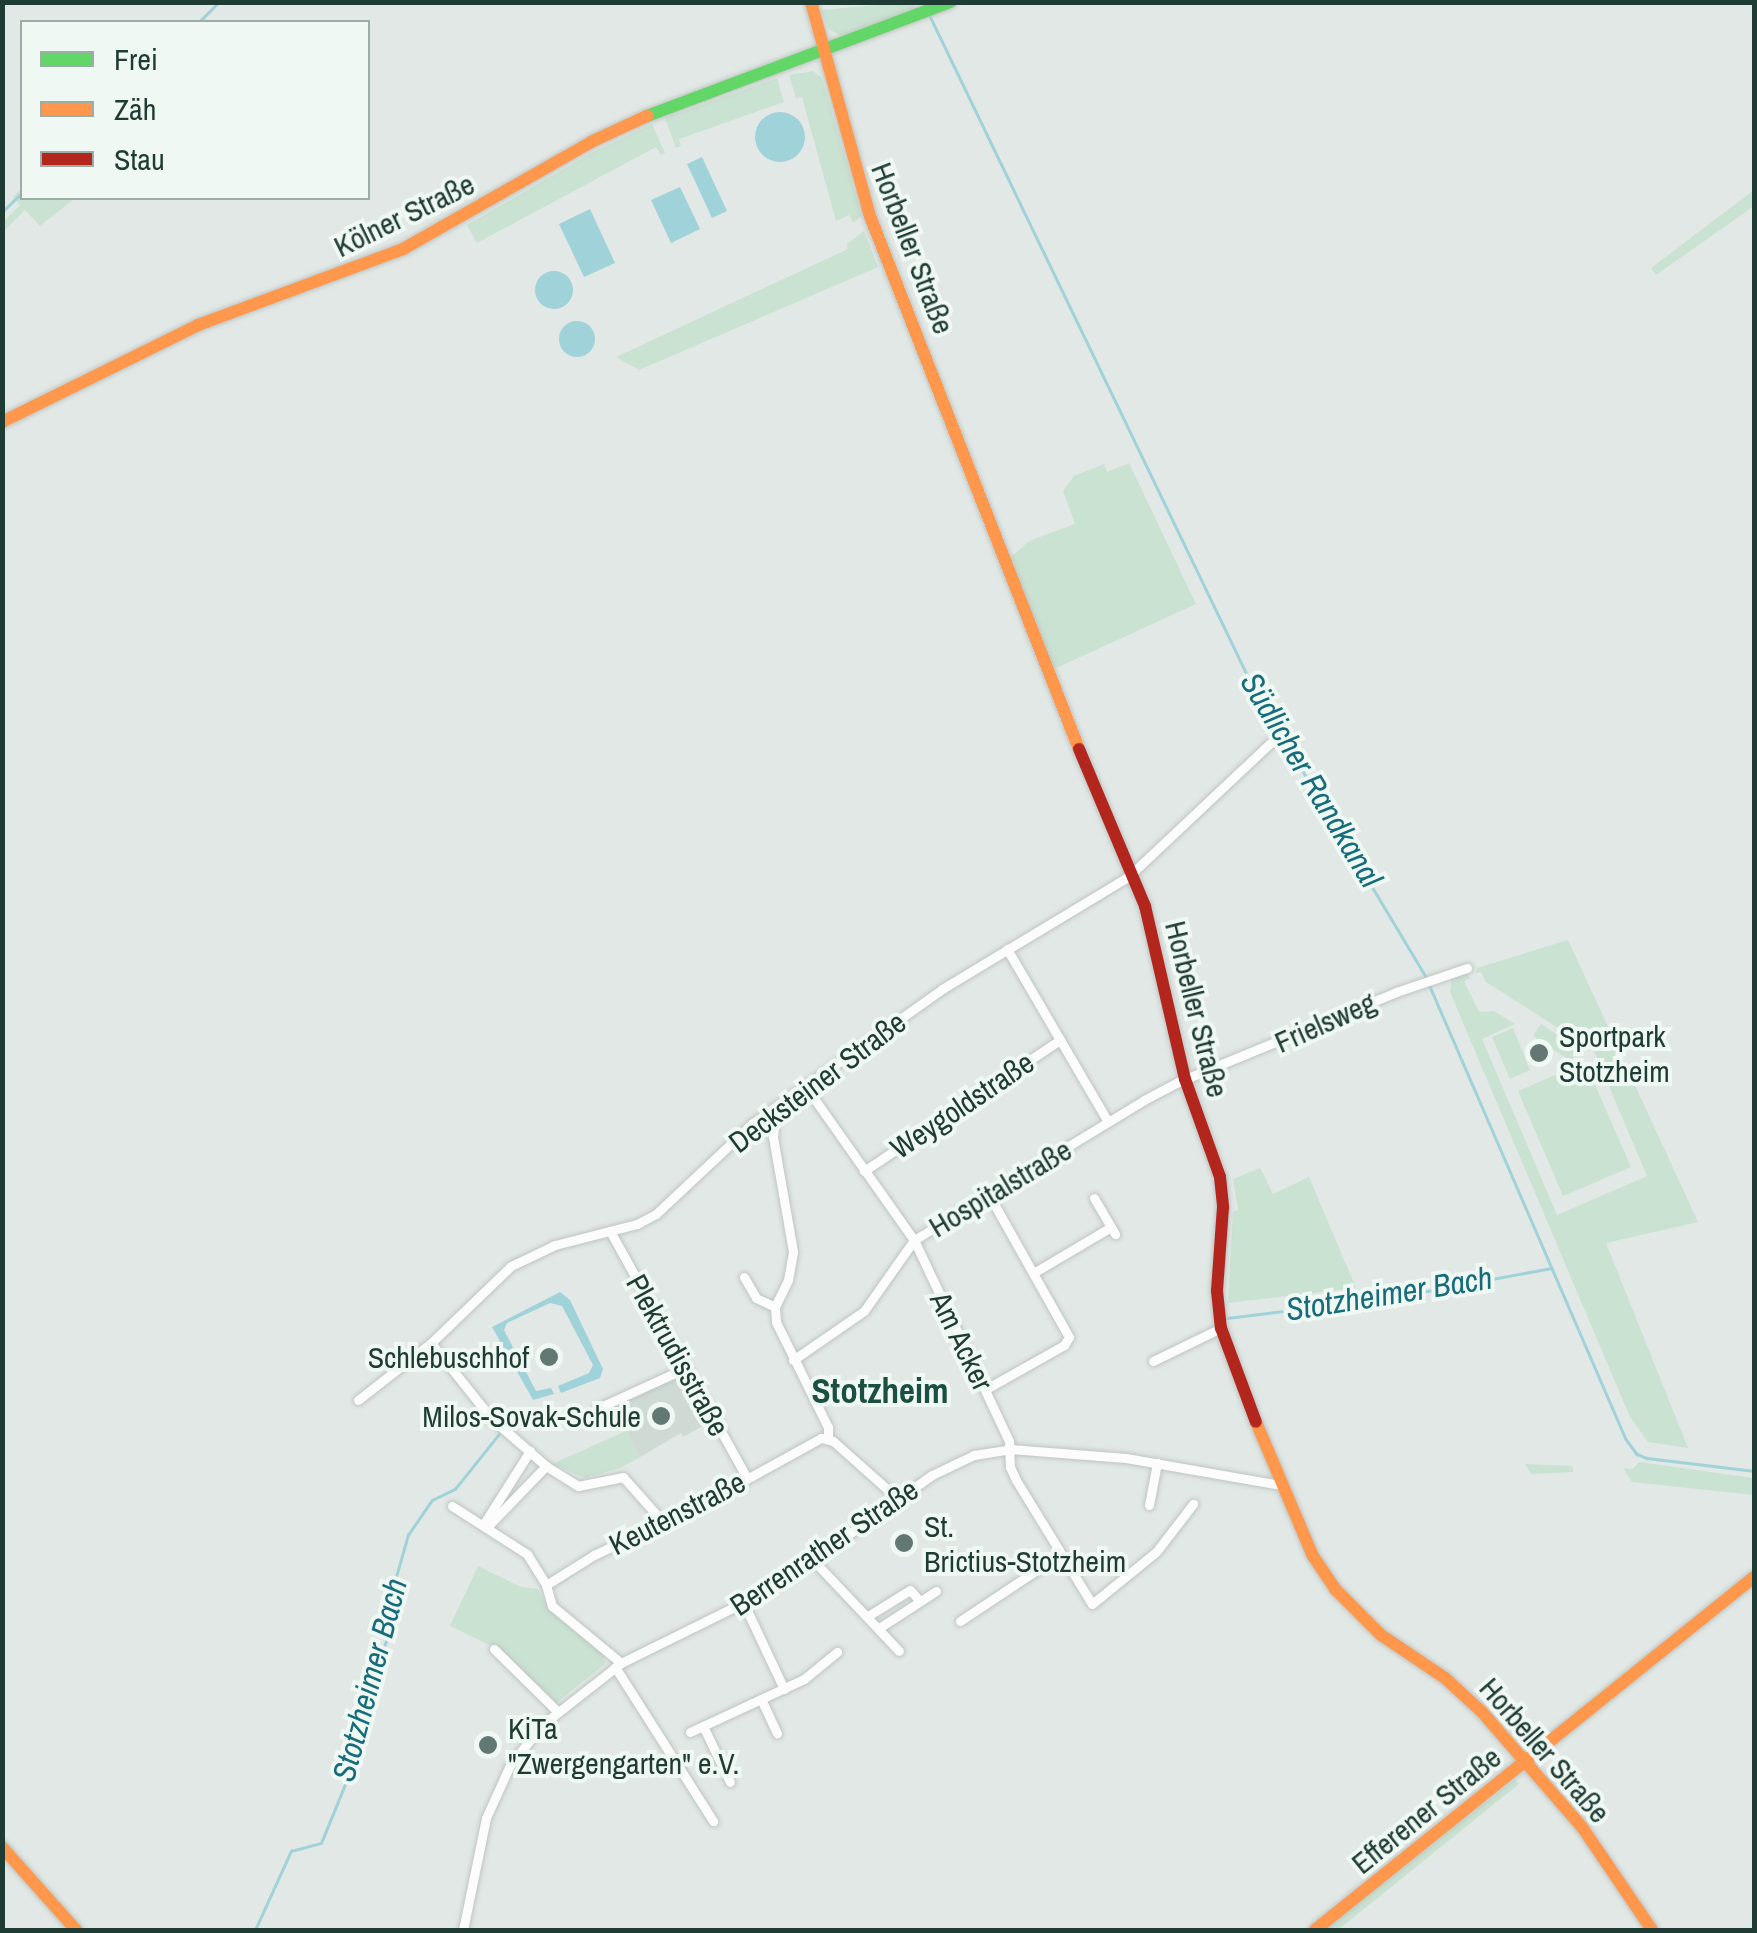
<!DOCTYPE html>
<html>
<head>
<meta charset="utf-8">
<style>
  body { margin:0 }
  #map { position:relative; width:1757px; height:1933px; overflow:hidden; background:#e2e8e5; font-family:"Archivo Narrow",sans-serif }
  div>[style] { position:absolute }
  .built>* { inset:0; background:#cfdad5 }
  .green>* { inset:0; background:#cae2d1 }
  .water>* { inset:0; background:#a0d2d9 }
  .round { border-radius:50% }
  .stream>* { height:2.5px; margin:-1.25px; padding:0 1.25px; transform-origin:1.25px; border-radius:1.25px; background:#a0d2d9 }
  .roads { filter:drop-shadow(0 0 2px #bfc5c2) drop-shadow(0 0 2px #bfc5c2) }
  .street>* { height:9px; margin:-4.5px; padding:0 4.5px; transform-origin:4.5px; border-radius:4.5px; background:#fbfcfb }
  .fast>* { height:12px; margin:-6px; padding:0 6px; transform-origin:6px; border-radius:6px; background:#63d668 }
  .slow>* { height:12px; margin:-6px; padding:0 6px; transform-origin:6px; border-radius:6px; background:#ff974d }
  .jam>* { height:12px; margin:-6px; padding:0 6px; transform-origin:6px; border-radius:6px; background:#b3261e }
  .dots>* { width:28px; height:28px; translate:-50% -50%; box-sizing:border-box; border:5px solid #f0f8f4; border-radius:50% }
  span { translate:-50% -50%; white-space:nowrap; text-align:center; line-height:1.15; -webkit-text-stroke:8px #f0f8f4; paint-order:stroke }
  .street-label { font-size:30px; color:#1f3c34 }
  .poi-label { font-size:30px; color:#1f3c34 }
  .left { translate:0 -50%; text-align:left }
  .right { translate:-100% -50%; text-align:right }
  .water-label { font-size:32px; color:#176c7b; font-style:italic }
  .quarter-label { font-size:35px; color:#1a4f41; font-weight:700 }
  .frame { position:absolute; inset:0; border:5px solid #1f3c34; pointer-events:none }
  .legend { position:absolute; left:20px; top:20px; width:350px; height:180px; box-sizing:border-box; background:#f0f8f4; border:2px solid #9cada7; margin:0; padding:12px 18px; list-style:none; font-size:30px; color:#1f3c34 }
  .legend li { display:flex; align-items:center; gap:20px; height:50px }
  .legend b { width:50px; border:2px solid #9cada7 }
</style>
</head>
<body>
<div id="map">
  <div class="built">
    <div style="clip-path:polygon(678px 1377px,707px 1424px,683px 1437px,681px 1433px,640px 1457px,614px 1407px)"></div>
  </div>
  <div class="green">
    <div style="clip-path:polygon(912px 2px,916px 11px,843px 37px,829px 29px,821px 10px)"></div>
    <div style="clip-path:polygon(813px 71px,822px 78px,862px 216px,853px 223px,849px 215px,836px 221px,802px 97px,796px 98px,789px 75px)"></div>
    <div style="clip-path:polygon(777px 78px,784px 102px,679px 139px,681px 146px,676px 148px,665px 118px)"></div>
    <div style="clip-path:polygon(652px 124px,665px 153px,661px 155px,656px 147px,477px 243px,467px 225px,593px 152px)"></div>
    <div style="clip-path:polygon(22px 188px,22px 198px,75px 198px,40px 226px,25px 210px,3px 232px,3px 222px,20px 205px,13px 197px)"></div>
    <div style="clip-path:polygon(1754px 190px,1754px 206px,1656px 275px,1651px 268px)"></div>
    <div style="clip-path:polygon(864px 231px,878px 267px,639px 370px,616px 357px,848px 249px,847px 244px)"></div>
    <div style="clip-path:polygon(1129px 463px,1196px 604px,1052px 670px,1010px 558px,1029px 541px,1075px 524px,1063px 491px,1074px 476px,1104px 464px,1107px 472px)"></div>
    <div style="clip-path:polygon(1568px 940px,1698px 1222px,1606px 1243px,1688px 1448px,1648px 1442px,1630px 1417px,1450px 992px,1452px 976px,1466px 973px,1470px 978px,1464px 981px,1479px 1012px,1494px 1011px,1515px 1024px,1482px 1039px,1557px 1215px,1647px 1176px,1594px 1051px,1486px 982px,1481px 972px,1476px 973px,1477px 968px)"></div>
    <div style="clip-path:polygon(1541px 1024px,1579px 1049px,1571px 1061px,1533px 1036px)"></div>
    <div style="clip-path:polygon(1513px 1028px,1530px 1070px,1510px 1079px,1492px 1037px)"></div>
    <div style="clip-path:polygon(1585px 1062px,1631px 1167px,1563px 1196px,1518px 1091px)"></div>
    <div style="clip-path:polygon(1260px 1168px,1273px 1194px,1309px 1177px,1356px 1288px,1228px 1303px,1233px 1212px,1238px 1210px,1233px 1179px)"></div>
    <div style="clip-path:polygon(626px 1431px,640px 1457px,620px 1468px,585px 1478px,552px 1464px)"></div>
    <div style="clip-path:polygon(1639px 1462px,1754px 1478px,1754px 1495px,1632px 1482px,1623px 1468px,1633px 1469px)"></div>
    <div style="clip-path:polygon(1525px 1464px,1572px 1466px,1573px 1472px,1531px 1474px)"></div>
    <div style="clip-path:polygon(478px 1566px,521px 1587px,538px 1589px,549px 1610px,591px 1642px,604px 1656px,605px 1664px,556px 1703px,498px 1649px,450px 1626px)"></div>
    <div style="clip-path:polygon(1515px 1779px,1519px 1784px,1338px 1930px,1323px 1930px)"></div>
  </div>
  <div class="water">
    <div class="round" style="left:755px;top:112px;width:50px;height:50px"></div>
    <div style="clip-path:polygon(702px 157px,727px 211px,712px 218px,687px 164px)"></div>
    <div style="clip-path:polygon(680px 187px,700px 229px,671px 243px,651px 200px)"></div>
    <div style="clip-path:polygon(590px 209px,615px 263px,584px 277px,559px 224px)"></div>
    <div class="round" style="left:535px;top:271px;width:38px;height:38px"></div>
    <div class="round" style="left:559px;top:321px;width:36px;height:36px"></div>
    <div style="clip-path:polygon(560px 1292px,570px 1300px,603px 1369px,600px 1378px,561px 1393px,558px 1386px,589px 1373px,593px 1365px,562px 1306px,550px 1303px,507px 1323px,504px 1330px,536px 1391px,551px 1388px,554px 1394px,533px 1400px,492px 1327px)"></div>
  </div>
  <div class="stream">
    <div style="left:930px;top:16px;width:749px;rotate:64.29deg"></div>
    <div style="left:1255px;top:691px;width:333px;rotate:59.1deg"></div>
    <div style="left:199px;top:22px;width:28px;rotate:-45deg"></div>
    <div style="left:2px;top:212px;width:28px;rotate:-44deg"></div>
    <div style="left:1429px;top:984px;width:496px;rotate:66.6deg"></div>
    <div style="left:1626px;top:1439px;width:19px;rotate:54deg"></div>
    <div style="left:1637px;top:1454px;width:11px;rotate:22deg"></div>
    <div style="left:1647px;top:1458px;width:108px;rotate:6.9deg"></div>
    <div style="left:1227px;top:1318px;width:169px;rotate:-7.1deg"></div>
    <div style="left:1395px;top:1297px;width:159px;rotate:-10.5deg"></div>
    <div style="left:504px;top:1423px;width:15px;rotate:-28deg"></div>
    <div style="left:255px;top:1930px;width:87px;rotate:-65.5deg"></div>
    <div style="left:291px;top:1851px;width:31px;rotate:-15deg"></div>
    <div style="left:321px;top:1843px;width:84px;rotate:-67.7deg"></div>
    <div style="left:353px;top:1765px;width:68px;rotate:-80.7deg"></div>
    <div style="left:364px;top:1698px;width:66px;rotate:-68.8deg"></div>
    <div style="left:388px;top:1636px;width:31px;rotate:-90deg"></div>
    <div style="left:388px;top:1605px;width:73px;rotate:-74.1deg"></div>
    <div style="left:408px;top:1535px;width:42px;rotate:-55.6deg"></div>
    <div style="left:432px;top:1500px;width:25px;rotate:-26deg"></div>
    <div style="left:455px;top:1489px;width:70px;rotate:-51.3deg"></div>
  </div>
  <div class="roads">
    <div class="street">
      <div style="left:1007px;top:949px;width:200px;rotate:59.7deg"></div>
      <div style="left:806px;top:1087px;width:187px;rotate:54.8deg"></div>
      <div style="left:914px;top:1240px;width:222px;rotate:64.7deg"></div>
      <div style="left:1009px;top:1441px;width:26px;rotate:88deg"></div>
      <div style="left:1010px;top:1467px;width:14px;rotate:65deg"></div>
      <div style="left:1016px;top:1480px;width:145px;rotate:58.5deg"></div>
      <div style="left:1092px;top:1604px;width:82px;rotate:-39.1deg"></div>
      <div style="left:1156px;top:1552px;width:61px;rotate:-52.4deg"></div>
      <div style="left:776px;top:1108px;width:29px;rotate:96deg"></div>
      <div style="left:773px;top:1137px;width:117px;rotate:80.1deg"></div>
      <div style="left:793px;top:1252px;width:28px;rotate:100deg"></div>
      <div style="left:788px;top:1280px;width:30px;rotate:116deg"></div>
      <div style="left:775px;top:1307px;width:15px;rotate:86deg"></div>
      <div style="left:776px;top:1322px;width:117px;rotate:63.7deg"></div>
      <div style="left:828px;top:1427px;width:12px;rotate:90deg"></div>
      <div style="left:864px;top:1171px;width:236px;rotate:-33.8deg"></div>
      <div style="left:1094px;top:1198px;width:42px;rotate:59.7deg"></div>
      <div style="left:610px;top:1231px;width:282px;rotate:61deg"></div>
      <div style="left:1035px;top:1272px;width:88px;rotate:-30.6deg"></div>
      <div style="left:744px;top:1277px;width:24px;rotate:60deg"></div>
      <div style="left:756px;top:1298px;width:21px;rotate:25deg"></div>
      <div style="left:431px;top:1343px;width:96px;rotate:51.3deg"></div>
      <div style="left:491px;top:1418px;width:73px;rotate:41.1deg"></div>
      <div style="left:546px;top:1466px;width:38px;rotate:32deg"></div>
      <div style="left:578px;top:1486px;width:46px;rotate:-11.3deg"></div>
      <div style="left:623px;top:1477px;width:62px;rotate:48.3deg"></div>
      <div style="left:793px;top:1360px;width:86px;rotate:-34.6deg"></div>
      <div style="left:864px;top:1311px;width:87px;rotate:-54.8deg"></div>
      <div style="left:914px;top:1240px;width:269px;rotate:-31.3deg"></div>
      <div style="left:1144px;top:1100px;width:38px;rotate:-28deg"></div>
      <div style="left:1178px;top:1082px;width:236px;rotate:-22.4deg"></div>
      <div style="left:1396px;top:992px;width:75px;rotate:-18.7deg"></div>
      <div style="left:1153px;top:1361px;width:76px;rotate:-25.9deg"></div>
      <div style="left:986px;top:1389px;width:90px;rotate:-29.4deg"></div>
      <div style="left:1064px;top:1345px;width:9px;rotate:-58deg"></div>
      <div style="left:1069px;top:1337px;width:163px;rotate:-119.4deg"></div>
      <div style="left:358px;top:1400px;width:93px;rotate:-38deg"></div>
      <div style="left:431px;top:1343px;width:111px;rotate:-43.9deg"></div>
      <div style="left:511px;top:1266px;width:49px;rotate:-25.5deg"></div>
      <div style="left:555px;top:1245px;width:85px;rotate:-14.4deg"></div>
      <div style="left:637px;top:1224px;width:21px;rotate:-28deg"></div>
      <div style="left:656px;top:1214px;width:133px;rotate:-43.2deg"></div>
      <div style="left:753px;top:1123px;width:232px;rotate:-35.3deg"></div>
      <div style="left:942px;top:989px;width:217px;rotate:-31.1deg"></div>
      <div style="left:1128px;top:877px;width:195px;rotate:-43.3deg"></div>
      <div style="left:596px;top:1409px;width:99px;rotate:-24.5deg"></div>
      <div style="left:1149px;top:1505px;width:43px;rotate:-79.2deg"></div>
      <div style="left:452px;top:1506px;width:89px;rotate:32.6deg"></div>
      <div style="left:527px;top:1554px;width:36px;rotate:58deg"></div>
      <div style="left:483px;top:1525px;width:88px;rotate:-57.6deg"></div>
      <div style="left:487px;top:1527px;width:85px;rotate:-46deg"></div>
      <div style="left:813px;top:1560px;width:125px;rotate:46.6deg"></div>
      <div style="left:744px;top:1604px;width:94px;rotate:64.8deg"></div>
      <div style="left:868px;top:1616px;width:49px;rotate:-31.8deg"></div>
      <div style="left:910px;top:1590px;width:15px;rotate:48deg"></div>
      <div style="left:960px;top:1621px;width:121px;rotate:-33.6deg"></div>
      <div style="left:879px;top:1628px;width:68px;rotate:-33deg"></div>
      <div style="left:494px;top:1649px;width:88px;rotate:44.5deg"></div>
      <div style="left:621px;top:1663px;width:89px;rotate:-140.4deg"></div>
      <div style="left:552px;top:1606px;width:22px;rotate:-106deg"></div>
      <div style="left:546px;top:1585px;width:57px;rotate:-32deg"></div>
      <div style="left:594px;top:1555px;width:113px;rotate:-25.2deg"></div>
      <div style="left:696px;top:1507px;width:143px;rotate:-28.9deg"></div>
      <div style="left:821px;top:1438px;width:12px;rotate:14deg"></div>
      <div style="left:833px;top:1441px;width:86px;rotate:41.7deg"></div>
      <div style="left:615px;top:1667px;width:183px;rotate:57.5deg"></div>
      <div style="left:761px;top:1699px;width:38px;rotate:65deg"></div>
      <div style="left:703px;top:1726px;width:62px;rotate:64.3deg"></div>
      <div style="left:690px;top:1732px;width:126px;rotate:-24.9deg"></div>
      <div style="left:804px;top:1679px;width:43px;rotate:-39.3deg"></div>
      <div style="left:463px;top:1930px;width:114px;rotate:-78.4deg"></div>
      <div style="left:486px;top:1818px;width:58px;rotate:-65.6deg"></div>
      <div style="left:510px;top:1765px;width:51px;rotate:-51.3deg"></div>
      <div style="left:542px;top:1725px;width:100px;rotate:-38.1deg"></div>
      <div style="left:621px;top:1663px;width:169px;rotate:-26.3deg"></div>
      <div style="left:773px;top:1588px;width:195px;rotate:-35.4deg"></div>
      <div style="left:932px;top:1475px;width:47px;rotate:-25.5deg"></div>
      <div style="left:974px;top:1455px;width:36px;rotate:-9deg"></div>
      <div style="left:1010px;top:1449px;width:116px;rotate:4.4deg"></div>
      <div style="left:1126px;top:1458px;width:156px;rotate:9.9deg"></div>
    </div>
    <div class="fast">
      <div style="left:647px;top:116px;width:324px;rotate:-20.6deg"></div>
    </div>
    <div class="slow">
      <div style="left:811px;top:2px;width:222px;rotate:74.6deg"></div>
      <div style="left:870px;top:216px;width:573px;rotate:68.59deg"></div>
      <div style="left:2px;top:422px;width:219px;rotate:-26.3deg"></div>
      <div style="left:198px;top:325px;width:219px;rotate:-20.3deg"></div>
      <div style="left:403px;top:249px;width:219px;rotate:-29.6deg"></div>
      <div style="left:593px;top:141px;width:60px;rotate:-24.8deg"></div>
      <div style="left:1256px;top:1422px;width:146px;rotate:67deg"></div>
      <div style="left:1313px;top:1556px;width:40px;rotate:56deg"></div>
      <div style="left:1335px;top:1589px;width:65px;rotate:45deg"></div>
      <div style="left:1381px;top:1635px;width:77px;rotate:33.9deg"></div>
      <div style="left:1445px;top:1678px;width:50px;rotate:42.6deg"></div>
      <div style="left:1482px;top:1712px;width:152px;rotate:49deg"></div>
      <div style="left:1582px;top:1827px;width:125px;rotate:55.8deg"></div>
      <div style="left:2px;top:1847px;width:111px;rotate:48.3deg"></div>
      <div style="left:1315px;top:1930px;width:563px;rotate:-38.8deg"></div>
    </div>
    <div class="jam">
      <div style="left:1079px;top:749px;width:170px;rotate:67.2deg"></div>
      <div style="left:1145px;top:906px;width:178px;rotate:77deg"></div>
      <div style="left:1185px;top:1079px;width:104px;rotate:70.3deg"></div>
      <div style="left:1220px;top:1177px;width:30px;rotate:84deg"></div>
      <div style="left:1223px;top:1207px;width:84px;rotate:94.1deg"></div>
      <div style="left:1217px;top:1291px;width:37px;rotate:84deg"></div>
      <div style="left:1221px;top:1328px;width:100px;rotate:69.6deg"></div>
    </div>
  </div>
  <div class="dots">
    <div style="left:1539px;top:1053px;background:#637872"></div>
    <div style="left:549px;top:1357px;background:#637872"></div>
    <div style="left:661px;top:1416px;background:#637872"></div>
    <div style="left:904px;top:1543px;background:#637872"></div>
    <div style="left:488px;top:1745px;background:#637872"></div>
  </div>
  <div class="street-label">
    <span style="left:404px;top:215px;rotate:-26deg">Kölner Straße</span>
    <span style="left:913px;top:248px;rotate:69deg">Horbeller Straße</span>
    <span style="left:1197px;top:1009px;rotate:76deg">Horbeller Straße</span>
    <span style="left:1325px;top:1022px;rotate:-24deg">Frielsweg</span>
    <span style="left:817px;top:1082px;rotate:-37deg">Decksteiner Straße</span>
    <span style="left:962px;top:1105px;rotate:-34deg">Weygoldstraße</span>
    <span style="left:1000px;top:1188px;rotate:-31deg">Hospitalstraße</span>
    <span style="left:962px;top:1341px;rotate:64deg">Am Acker</span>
    <span style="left:678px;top:1355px;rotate:61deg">Plektrudisstraße</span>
    <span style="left:677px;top:1513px;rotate:-27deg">Keutenstraße</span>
    <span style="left:824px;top:1547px;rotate:-34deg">Berrenrather Straße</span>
    <span style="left:1545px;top:1750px;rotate:49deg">Horbeller Straße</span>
    <span style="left:1426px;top:1810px;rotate:-39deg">Efferener Straße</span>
  </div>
  <div class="poi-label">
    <span class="left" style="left:1559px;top:1053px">Sportpark<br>Stotzheim</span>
    <span class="right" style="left:529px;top:1357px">Schlebuschhof</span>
    <span class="right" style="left:641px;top:1416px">Milos-Sovak-Schule</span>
    <span class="left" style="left:924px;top:1543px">St.<br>Brictius-Stotzheim</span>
    <span class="left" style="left:508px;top:1745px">KiTa<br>"Zwergengarten" e.V.</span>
  </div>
  <div class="water-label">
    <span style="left:1311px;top:780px;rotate:59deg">Südlicher Randkanal</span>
    <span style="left:1389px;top:1294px;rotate:-9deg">Stotzheimer Bach</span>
    <span style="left:370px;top:1680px;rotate:-75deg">Stotzheimer Bach</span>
  </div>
  <div class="quarter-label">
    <span style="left:880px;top:1391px">Stotzheim</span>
  </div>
  <div class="frame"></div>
  <ul class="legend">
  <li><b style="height:12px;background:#63d668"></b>Frei</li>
  <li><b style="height:12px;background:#ff974d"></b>Zäh</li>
  <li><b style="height:12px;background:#b3261e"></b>Stau</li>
  </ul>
</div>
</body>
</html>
